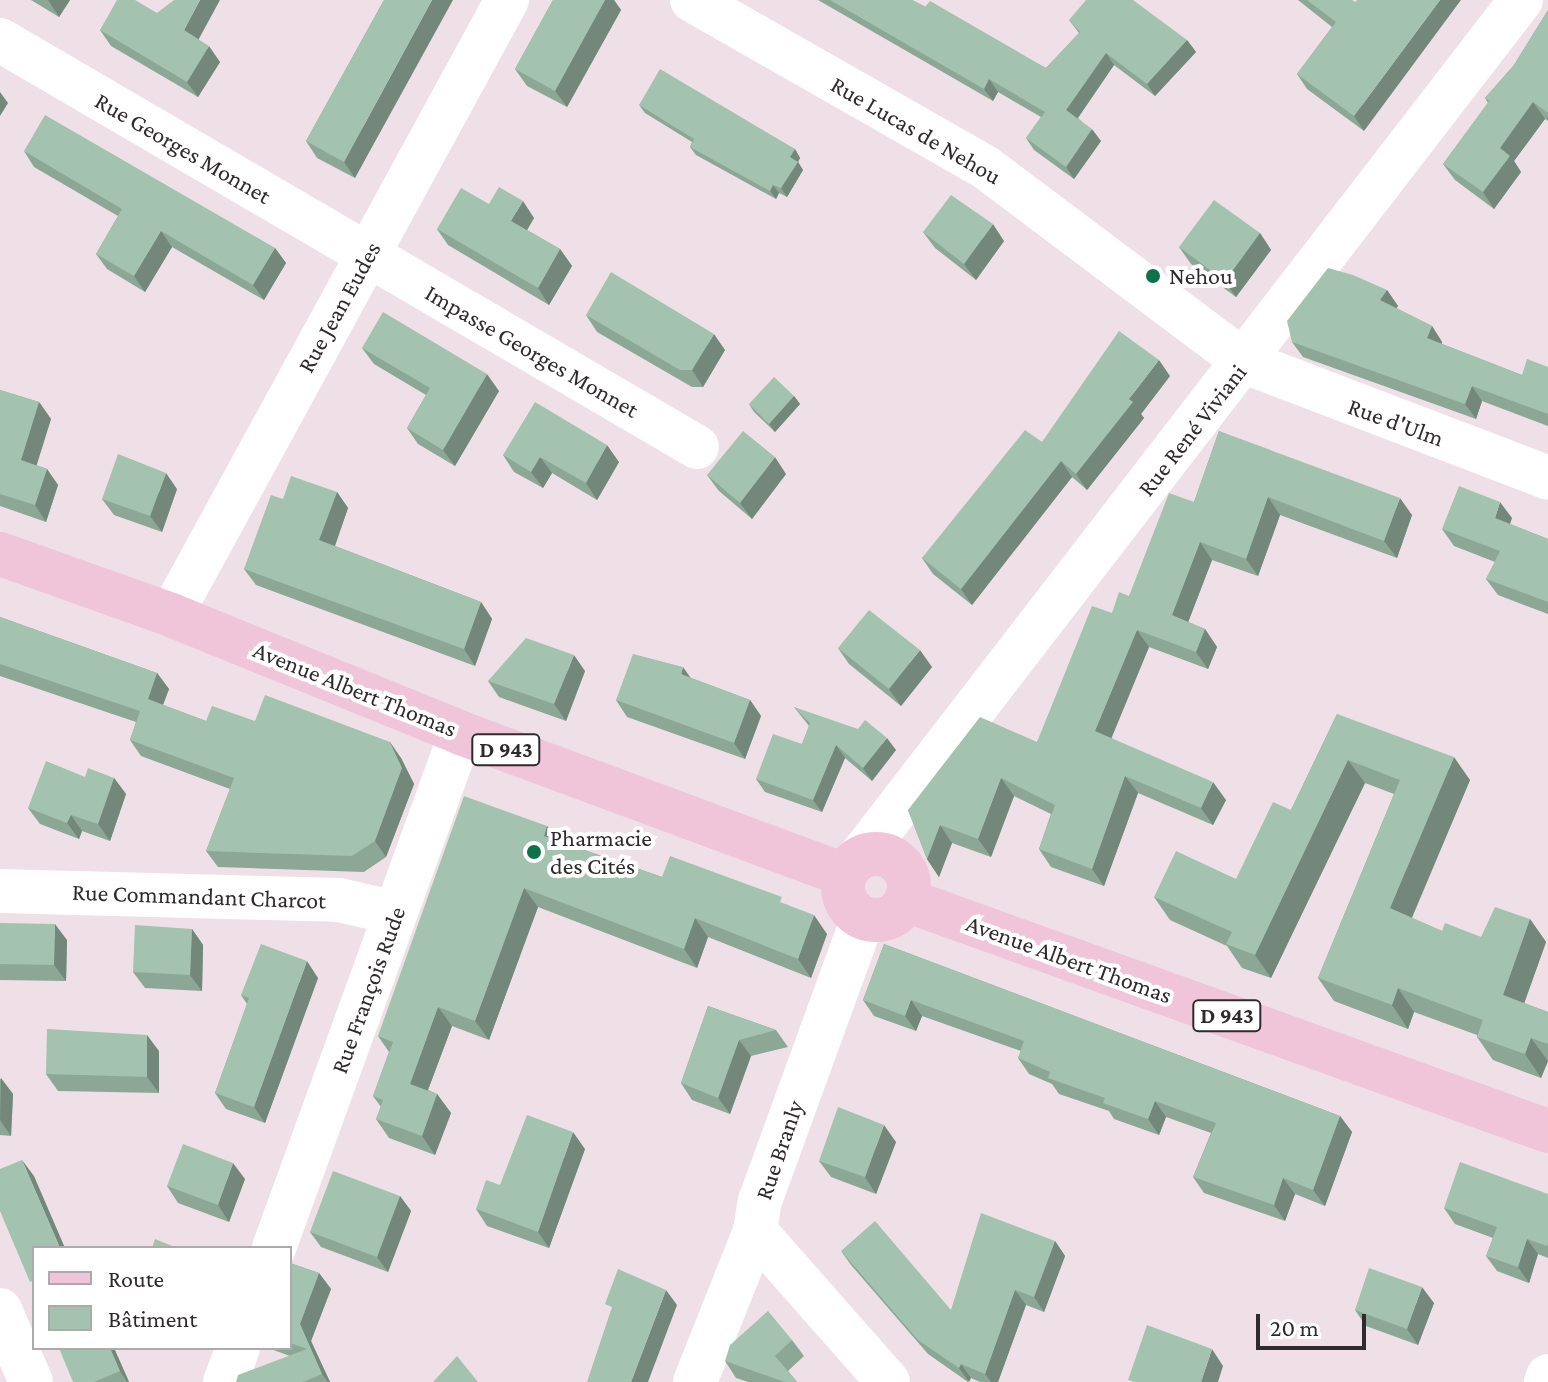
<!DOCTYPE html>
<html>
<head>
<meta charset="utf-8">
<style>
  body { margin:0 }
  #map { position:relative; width:1548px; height:1382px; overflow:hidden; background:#eee0e6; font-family:"Crimson Pro",serif }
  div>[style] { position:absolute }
  .minor>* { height:44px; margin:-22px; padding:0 22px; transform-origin:22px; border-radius:22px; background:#fff }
  .major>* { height:44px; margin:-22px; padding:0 22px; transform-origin:22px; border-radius:22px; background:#f1c5d9 }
  .major>.ring { margin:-22px; padding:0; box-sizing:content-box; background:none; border:44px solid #f1c5d9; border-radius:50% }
  .wall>* { inset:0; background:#8da797 }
  .shaded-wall>* { inset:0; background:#73887b }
  .building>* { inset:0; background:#a4c2b0 }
  .dots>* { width:22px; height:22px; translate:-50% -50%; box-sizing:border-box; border:4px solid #fff; border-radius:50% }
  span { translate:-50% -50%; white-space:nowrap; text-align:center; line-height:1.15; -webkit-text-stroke:8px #fff; paint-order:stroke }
  .shield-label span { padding:2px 6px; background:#fff; border:2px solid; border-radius:6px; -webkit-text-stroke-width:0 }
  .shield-label { font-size:22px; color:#2f2a2c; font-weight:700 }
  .street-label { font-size:24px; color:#2f2a2c }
  .poi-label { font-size:24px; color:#2f2a2c }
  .left { translate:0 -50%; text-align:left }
  .legend { position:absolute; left:32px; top:1246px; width:260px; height:104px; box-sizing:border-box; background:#fff; border:2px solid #acaaab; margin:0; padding:10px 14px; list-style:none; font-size:24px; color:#2f2a2c }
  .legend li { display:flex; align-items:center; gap:16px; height:40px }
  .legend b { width:40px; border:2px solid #acaaab }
  .scale { position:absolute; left:1256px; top:1314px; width:110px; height:36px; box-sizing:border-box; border:4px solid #2f2a2c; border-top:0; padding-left:10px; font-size:24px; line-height:28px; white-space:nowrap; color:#2f2a2c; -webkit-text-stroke:6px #fff; paint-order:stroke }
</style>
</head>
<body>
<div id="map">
  <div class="minor">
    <div style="left:692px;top:0;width:337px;rotate:29.7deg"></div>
    <div style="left:985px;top:167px;width:325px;rotate:36.9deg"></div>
    <div style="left:1245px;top:362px;width:324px;rotate:20.9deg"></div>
    <div style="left:0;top:40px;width:807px;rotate:30.28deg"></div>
    <div style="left:171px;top:615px;width:701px;rotate:-61.35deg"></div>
    <div style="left:860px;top:857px;width:1082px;rotate:-52.36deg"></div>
    <div style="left:0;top:891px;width:339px;rotate:1.5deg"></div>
    <div style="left:339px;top:900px;width:58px;rotate:12.8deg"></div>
    <div style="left:755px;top:1231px;width:201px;rotate:48.6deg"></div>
    <div style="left:274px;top:1248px;width:548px;rotate:-70.04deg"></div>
    <div style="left:0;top:1310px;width:78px;rotate:66.7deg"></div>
    <div style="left:225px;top:1382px;width:36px;rotate:-69deg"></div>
    <div style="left:695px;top:1382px;width:162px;rotate:-68.3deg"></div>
    <div style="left:755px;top:1231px;width:30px;rotate:-81deg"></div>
    <div style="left:760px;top:1201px;width:301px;rotate:-70deg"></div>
    <div style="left:1546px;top:1382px;width:6px;rotate:-72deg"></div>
  </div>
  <div class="major">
    <div style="left:0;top:554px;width:182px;rotate:19.6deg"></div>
    <div style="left:171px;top:615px;width:313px;rotate:22.1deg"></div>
    <div style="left:461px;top:733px;width:408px;rotate:20.3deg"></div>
    <div class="ring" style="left:843px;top:854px;width:22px;height:22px"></div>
    <div style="left:906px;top:900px;width:682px;rotate:19.79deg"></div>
  </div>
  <div class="wall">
    <div style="clip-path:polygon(31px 0,70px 0,59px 17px)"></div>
    <div style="clip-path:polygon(384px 0,355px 178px,317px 158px,306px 141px)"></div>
    <div style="clip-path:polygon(553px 0,614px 0,621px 10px,567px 107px,527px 86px,515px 69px)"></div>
    <div style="clip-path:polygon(818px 0,912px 0,1046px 68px,1079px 33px,1069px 20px,1187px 40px,1196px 52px,1155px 96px,1114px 65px,1078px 118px,1101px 141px,1074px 179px,1034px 150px,1026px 138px,1041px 117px,998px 92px,993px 101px)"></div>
    <div style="clip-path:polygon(1298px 0,1352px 0,1364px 131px,1307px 89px,1297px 74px,1332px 27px)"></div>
    <div style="clip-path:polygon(1548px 10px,1548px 121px,1545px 119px,1514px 161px,1521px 172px,1494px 209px,1455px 180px,1443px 164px,1488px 103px,1485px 98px,1514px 65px)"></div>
    <div style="clip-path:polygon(100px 30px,198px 39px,220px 62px,198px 97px,111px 46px)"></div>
    <div style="clip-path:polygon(639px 105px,795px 149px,800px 158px,798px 162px,803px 170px,787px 197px,779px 193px,776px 199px,696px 155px,690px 147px,692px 142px,645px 113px)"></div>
    <div style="clip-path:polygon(24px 151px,275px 248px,286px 263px,264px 300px,172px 247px,145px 292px,107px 269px,96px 254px,118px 216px,34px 167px)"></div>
    <div style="clip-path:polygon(489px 204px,534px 218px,527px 230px,560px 249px,572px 266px,549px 305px,448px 245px,437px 229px)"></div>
    <div style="clip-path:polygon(923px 232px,1004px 241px,976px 280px,935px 248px)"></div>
    <div style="clip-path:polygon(1260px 233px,1271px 250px,1236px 297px,1191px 264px,1179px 247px)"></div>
    <div style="clip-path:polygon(1387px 290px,1398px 306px,1396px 308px,1432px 326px,1442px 342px,1442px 344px,1522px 375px,1548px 367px,1548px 426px,1482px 401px,1476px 419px,1303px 357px,1292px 342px)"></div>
    <div style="clip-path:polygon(586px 315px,725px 350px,703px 387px,692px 387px,597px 332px)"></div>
    <div style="clip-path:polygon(362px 348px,499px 391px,455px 466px,418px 444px,407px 428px,426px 395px,374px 364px)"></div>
    <div style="clip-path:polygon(1170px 376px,1141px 414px,1144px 418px,1087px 490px,1072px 477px,972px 605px,933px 574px,922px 558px,1042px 442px)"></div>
    <div style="clip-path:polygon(0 390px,39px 402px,51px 419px,36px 465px,47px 469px,58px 485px,46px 522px,0 506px)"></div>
    <div style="clip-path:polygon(794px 396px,800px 404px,775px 432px,754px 412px,749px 404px)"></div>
    <div style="clip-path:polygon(1219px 431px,1412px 515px,1397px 558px,1280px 515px,1258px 576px,1212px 560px,1188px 622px,1205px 629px,1217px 647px,1208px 669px,1149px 647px,1111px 738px,1226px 800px,1213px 825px,1138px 793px,1104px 886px,1051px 867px,1039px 849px,1051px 814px,1014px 796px,991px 857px,952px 843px,939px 877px,927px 859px,908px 810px,1037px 742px,1112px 613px,1129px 596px,1194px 502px)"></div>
    <div style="clip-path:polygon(503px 455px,619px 462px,597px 500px,552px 473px,543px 488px,514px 472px)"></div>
    <div style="clip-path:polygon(786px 474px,752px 519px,719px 491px,707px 475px)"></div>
    <div style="clip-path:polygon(177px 489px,162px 532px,114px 515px,102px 499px)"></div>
    <div style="clip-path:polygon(337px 492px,348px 508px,335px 546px,481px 602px,492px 619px,475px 666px,256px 585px,244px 569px,283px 499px)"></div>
    <div style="clip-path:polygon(1512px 518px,1510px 524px,1548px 539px,1548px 614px,1498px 595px,1486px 579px,1495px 562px,1454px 546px,1442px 529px)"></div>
    <div style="clip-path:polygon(0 617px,157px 673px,169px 689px,163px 705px,206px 721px,255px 721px,401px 758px,414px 784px,386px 857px,364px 872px,218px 867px,206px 851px,230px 789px,141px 756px,130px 740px,136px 722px,0 676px)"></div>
    <div style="clip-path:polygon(838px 648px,932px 667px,901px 706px,849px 664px)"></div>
    <div style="clip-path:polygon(585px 671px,566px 721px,499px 697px,488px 681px)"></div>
    <div style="clip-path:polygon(691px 678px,750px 700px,761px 716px,745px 759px,627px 717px,616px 700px)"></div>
    <div style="clip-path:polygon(794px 707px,896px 750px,872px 781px,845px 758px,822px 812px,765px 792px,756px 779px,802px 744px,809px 726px)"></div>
    <div style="clip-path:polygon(1337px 714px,1470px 780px,1412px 918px,1442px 931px,1481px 937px,1530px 919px,1546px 942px,1524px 1003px,1548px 1012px,1548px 1061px,1541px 1078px,1493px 1060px,1477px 1037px,1477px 1035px,1414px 1012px,1408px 1029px,1334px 1001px,1318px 978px,1394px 794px,1365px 783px,1271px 978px,1242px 968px,1227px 946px,1170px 920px,1154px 897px,1236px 879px,1291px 810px)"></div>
    <div style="clip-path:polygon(85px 777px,114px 778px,126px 794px,110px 841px,82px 831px,79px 839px,40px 824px,28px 808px)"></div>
    <div style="clip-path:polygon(547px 826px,556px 840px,662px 877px,788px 905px,827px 934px,811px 978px,708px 937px,697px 968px,538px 907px,489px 1040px,452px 1026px,428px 1090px,437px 1094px,451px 1113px,435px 1155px,389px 1138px,376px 1119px,381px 1107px,373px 1096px,389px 1052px,378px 1036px)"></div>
    <div style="clip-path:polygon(0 923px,67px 940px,66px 981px,0 980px)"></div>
    <div style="clip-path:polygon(192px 929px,203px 945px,202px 991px,145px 988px,133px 972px)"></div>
    <div style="clip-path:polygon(884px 944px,1340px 1116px,1352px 1132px,1325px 1206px,1295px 1194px,1285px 1221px,1204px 1193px,1193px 1177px,1211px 1133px,1166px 1117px,1159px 1135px,1114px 1119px,1109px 1111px,1059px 1094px,1052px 1084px,1029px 1074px,1018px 1058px,1021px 1051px,922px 1016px,916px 1031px,874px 1016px,863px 1000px)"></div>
    <div style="clip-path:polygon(318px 978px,265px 1123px,226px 1109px,215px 1093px,247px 1004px,241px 995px)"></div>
    <div style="clip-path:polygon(708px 1006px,776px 1030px,788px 1047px,751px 1056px,730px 1114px,692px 1100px,681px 1083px)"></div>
    <div style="clip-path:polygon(159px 1051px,159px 1093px,58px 1091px,46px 1074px)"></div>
    <div style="clip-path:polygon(0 1078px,13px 1094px,11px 1136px,0 1135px)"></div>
    <div style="clip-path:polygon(896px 1142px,876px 1194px,831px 1177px,819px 1161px)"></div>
    <div style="clip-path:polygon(585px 1149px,549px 1248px,487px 1226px,476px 1209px,500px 1185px)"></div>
    <div style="clip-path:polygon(245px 1179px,229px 1222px,178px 1203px,167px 1186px)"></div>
    <div style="clip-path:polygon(1548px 1194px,1548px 1258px,1538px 1254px,1529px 1283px,1497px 1271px,1486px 1256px,1493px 1238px,1455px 1224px,1444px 1208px)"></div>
    <div style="clip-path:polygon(400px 1196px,411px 1211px,388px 1272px,321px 1247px,310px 1232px)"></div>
    <div style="clip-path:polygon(1055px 1241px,1065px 1256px,1044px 1312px,1026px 1305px,998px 1382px,980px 1382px,971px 1378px,968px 1382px,928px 1354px,851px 1265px,841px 1251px,951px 1310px)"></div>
    <div style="clip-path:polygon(290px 1263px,319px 1273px,331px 1289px,311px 1341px,330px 1382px,236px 1382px,290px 1356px,268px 1348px,290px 1348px)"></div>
    <div style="clip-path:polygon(1434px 1303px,1418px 1345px,1366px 1326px,1355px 1310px)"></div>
    <div style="clip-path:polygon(792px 1340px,804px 1356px,788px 1371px,797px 1382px,748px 1382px,736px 1378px,725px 1361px)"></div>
    <div style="clip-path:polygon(114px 1348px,129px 1382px,73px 1382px)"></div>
  </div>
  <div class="shaded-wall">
    <div style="clip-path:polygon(48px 0,70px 0,59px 17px)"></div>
    <div style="clip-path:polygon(200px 0,220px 0,195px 46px,184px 30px)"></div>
    <div style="clip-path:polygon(432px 0,453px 0,355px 178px,344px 162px)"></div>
    <div style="clip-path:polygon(605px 0,614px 0,621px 10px,567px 107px,555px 91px)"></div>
    <div style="clip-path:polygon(1440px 0,1461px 0,1364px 131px,1354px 116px)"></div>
    <div style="clip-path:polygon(1187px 40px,1196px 52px,1155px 96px,1147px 84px)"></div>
    <div style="clip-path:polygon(209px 46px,220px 62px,198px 97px,187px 82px)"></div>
    <div style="clip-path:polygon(1106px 53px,1114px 65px,1075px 122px,1066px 110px)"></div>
    <div style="clip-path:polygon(989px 79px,998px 92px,993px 101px,984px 89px)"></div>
    <div style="clip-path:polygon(0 92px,8px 103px,0 116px)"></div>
    <div style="clip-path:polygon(1533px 102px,1545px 119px,1514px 161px,1521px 172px,1494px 209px,1483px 192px,1500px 148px)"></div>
    <div style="clip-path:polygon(1092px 129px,1101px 141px,1074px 179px,1066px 167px)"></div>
    <div style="clip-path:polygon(795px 149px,800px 158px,798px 162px,803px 170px,787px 197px,781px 188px,790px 157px)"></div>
    <div style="clip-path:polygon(773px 185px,779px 193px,776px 199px,770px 191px)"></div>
    <div style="clip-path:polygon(523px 201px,534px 218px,523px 237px,511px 221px)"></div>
    <div style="clip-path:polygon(993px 224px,1004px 241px,976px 280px,964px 264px)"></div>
    <div style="clip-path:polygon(161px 231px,172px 247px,145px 292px,134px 276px)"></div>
    <div style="clip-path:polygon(1260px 233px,1271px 250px,1236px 297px,1225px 281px)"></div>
    <div style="clip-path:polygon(275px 248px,286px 263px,264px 300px,253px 285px)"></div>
    <div style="clip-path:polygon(560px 249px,572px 266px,549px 305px,538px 288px)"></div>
    <div style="clip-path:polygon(1387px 290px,1398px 306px,1391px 316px,1380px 300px)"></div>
    <div style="clip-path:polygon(1432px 326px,1442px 342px,1438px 354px,1427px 338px)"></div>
    <div style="clip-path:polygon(714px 334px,725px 350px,703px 387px,692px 370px)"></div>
    <div style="clip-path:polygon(1159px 360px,1170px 376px,1141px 414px,1144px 418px,1087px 490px,1076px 474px,1129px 399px)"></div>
    <div style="clip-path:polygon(487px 374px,499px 391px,455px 466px,443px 450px)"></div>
    <div style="clip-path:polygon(1472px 386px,1482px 401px,1476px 419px,1465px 404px)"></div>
    <div style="clip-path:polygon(794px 396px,800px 404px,775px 432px,769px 424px)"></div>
    <div style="clip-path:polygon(39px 402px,51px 419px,33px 477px,21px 460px)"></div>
    <div style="clip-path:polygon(607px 445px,619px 462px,597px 500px,586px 483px)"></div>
    <div style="clip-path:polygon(540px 457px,552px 473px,543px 488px,531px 472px)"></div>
    <div style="clip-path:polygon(775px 457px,786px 474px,752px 519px,740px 503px)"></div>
    <div style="clip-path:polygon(1061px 461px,1072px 477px,972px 605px,961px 589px)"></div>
    <div style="clip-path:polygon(47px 469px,58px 485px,46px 522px,35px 505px)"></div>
    <div style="clip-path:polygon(166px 473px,177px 489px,162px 532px,150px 516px)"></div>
    <div style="clip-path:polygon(337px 492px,348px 508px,331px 557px,319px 540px)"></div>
    <div style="clip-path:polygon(1268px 497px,1280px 515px,1258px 576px,1246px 559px)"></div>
    <div style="clip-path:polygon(1400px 498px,1412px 515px,1397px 558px,1384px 541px)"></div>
    <div style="clip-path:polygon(1500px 502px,1512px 518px,1506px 534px,1495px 518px)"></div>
    <div style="clip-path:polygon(1200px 542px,1212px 560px,1184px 633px,1172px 615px)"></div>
    <div style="clip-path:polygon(481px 602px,492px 619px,475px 666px,464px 649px)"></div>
    <div style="clip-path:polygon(1205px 629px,1217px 647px,1208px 669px,1196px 652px)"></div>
    <div style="clip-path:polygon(1137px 630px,1149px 647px,1107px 749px,1095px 731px)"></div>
    <div style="clip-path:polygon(920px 650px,932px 667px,901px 706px,889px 689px)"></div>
    <div style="clip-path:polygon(574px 655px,585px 671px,566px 721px,554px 704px)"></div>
    <div style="clip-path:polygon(683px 667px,695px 684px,681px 674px)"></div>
    <div style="clip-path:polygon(157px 673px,169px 689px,159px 715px,148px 699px)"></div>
    <div style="clip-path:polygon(750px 700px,761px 716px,745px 759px,734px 743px)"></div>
    <div style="clip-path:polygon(887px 738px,896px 750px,872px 781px,863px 768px)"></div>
    <div style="clip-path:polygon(390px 742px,401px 758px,414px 784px,386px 857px,375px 841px)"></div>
    <div style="clip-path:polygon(836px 745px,845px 758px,822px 812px,813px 800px)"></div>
    <div style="clip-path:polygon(1454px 757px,1470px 780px,1406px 931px,1390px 908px)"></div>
    <div style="clip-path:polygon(1348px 760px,1365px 783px,1271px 978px,1255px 955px)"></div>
    <div style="clip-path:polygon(1125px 776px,1138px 793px,1104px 886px,1092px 869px)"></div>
    <div style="clip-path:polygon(114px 778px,126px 794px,110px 841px,98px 824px)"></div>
    <div style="clip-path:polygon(1001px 778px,1014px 796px,991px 857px,978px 839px)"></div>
    <div style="clip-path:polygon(1213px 782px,1226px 800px,1213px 825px,1201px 808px)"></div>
    <div style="clip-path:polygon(71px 815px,82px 831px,79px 839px,67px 823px)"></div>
    <div style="clip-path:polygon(940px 825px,952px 843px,939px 877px,927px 859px)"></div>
    <div style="clip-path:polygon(547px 826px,560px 845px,544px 836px)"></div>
    <div style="clip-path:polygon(524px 888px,538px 907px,489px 1040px,475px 1021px)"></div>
    <div style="clip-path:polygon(814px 915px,827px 934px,811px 978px,798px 959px)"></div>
    <div style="clip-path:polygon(695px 918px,708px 937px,697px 968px,684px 949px)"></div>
    <div style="clip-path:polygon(1530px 919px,1546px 942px,1519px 1018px,1503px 995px)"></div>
    <div style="clip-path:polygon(55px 924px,67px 940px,66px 981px,54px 965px)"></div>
    <div style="clip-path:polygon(192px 929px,203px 945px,202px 991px,190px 975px)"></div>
    <div style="clip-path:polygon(307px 961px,318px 978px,265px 1123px,254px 1107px)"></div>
    <div style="clip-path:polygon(1398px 988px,1414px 1012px,1408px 1029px,1392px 1005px)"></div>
    <div style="clip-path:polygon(911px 1000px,922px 1016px,916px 1031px,905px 1016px)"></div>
    <div style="clip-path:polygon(438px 1007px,452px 1026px,423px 1103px,410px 1084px)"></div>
    <div style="clip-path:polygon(147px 1035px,159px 1051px,159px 1093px,147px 1077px)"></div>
    <div style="clip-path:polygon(1531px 1038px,1548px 1061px,1541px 1078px,1525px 1054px)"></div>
    <div style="clip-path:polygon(739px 1040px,751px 1056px,730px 1114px,718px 1098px)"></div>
    <div style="clip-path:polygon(1px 1078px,13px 1094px,11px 1136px,0 1120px)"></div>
    <div style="clip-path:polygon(437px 1094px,451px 1113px,435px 1155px,422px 1136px)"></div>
    <div style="clip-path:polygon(1155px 1101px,1166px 1117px,1159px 1135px,1148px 1119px)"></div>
    <div style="clip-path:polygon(1340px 1116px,1352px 1132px,1325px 1206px,1313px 1190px)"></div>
    <div style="clip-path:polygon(884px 1125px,896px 1142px,876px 1194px,865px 1177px)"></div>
    <div style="clip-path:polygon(573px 1132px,585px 1149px,549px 1248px,538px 1232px)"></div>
    <div style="clip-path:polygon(22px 1160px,34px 1176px,65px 1248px,60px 1248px)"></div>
    <div style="clip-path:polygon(233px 1163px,245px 1179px,229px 1222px,218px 1205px)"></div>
    <div style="clip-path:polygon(1283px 1178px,1295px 1194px,1285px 1221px,1274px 1205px)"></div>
    <div style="clip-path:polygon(400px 1196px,411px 1211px,388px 1272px,377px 1257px)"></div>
    <div style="clip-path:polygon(1527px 1239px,1538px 1254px,1529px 1283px,1518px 1267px)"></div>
    <div style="clip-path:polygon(1055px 1241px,1065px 1256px,1044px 1312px,1034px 1297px)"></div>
    <div style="clip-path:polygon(319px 1273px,331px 1289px,311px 1341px,330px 1382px,328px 1382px,322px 1374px,300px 1324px)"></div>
    <div style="clip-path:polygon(1422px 1287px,1434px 1303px,1418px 1345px,1407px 1329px)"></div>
    <div style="clip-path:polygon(666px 1290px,677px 1305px,648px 1382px,631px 1382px)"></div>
    <div style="clip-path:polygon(1015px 1290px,1026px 1305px,998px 1382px,991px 1382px,985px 1374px)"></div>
    <div style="clip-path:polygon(110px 1348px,114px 1348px,129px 1382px,127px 1382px,120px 1371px)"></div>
    <div style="clip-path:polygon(1212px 1349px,1223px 1366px,1218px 1382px,1201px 1382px)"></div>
    <div style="clip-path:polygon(961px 1364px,971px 1378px,969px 1382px,959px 1368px)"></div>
  </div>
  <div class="building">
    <div style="clip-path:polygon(117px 0,135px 0,157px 13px,174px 0,200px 0,184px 30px,209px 46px,187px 82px,100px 30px)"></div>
    <div style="clip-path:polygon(384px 0,432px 0,344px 162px,306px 141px)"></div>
    <div style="clip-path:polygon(553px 0,605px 0,555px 91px,515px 69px)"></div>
    <div style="clip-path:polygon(830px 0,912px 0,925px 7px,930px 1px,1046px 68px,1080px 32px,1069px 20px,1086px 0,1133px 0,1187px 40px,1147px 84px,1106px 53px,1066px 110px,1092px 129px,1066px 167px,1026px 138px,1045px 112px,989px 79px,984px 89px)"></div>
    <div style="clip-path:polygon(1307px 0,1352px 0,1355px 2px,1357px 0,1440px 0,1354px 116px,1297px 74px,1336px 22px)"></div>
    <div style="clip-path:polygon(1548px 10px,1548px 113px,1533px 102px,1500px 148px,1510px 156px,1483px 192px,1443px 164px,1489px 101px,1485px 98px,1514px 65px)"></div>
    <div style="clip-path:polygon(660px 69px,795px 149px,790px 157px,798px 162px,781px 188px,773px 185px,770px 191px,690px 147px,694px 139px,639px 105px)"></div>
    <div style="clip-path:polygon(45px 115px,275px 248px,253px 285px,161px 231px,134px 276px,96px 254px,122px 209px,24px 151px)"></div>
    <div style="clip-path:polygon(499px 187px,523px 201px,511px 221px,560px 249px,538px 288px,437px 229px,461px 188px,489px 204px)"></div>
    <div style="clip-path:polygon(951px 195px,993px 224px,964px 264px,923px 232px)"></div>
    <div style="clip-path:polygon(1214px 200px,1260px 233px,1225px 281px,1179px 247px)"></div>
    <div style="clip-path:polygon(1328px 268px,1353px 275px,1387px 290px,1380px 300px,1432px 326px,1427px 338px,1522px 375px,1527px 359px,1548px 367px,1548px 414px,1472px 386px,1465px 404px,1292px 342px,1287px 321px)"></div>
    <div style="clip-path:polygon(611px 272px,714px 334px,692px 370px,680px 370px,586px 315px)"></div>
    <div style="clip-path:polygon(383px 312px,487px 374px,443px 450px,407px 428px,430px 388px,362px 348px)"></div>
    <div style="clip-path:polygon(1119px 331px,1159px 360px,1129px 399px,1133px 402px,1076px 474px,1061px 461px,961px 589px,922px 558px,1025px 430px,1042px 442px)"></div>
    <div style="clip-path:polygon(774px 377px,794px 396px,769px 424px,749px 404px)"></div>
    <div style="clip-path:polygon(0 390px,39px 402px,21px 460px,47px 469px,35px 505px,0 494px)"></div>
    <div style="clip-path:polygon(535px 402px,607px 445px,586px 483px,540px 457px,531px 472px,503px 455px)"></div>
    <div style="clip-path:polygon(743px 431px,775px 457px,740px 503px,707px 475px)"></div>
    <div style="clip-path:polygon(1219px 431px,1400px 498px,1384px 541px,1268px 497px,1246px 559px,1200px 542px,1172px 615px,1205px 629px,1196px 652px,1137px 630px,1095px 731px,1213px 782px,1201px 808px,1125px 776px,1092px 869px,1039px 849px,1055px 805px,1001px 778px,978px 839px,940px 825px,927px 859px,908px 810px,980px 717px,1037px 742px,1092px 606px,1112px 613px,1119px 592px,1129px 596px,1169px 493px,1194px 502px)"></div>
    <div style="clip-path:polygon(118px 454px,166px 473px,150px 516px,102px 499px)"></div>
    <div style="clip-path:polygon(291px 476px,337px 492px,319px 540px,481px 602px,464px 649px,244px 569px,271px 495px,283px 499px)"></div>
    <div style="clip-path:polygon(1459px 486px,1500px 502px,1495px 518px,1548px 539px,1548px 602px,1486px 579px,1500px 551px,1442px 529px)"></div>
    <div style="clip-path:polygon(869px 610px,920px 650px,889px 689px,838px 648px)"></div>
    <div style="clip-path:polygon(0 617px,157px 673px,148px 699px,206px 721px,212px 706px,255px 721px,265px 695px,390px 742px,402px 768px,375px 841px,352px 856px,206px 851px,234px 778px,130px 740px,140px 711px,0 664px)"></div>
    <div style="clip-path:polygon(526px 638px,574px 655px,554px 704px,488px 681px)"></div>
    <div style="clip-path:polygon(633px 654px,683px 667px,681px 674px,750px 700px,734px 743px,616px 700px)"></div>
    <div style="clip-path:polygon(794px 707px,858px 729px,865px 720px,887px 738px,863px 768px,836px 745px,813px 800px,756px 779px,773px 734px,802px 744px,810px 723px)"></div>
    <div style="clip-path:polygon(1337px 714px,1454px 757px,1390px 908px,1442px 931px,1445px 923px,1481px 937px,1495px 907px,1530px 919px,1503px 995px,1548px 1012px,1548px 1044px,1531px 1038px,1525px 1054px,1477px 1037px,1483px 1020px,1398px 988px,1392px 1005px,1318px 978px,1400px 780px,1348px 760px,1255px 955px,1226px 944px,1232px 932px,1154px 897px,1176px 851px,1236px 879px,1273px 802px,1291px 810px)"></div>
    <div style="clip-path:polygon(46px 761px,85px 777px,88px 768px,114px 778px,98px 824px,71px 815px,67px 823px,28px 808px)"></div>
    <div style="clip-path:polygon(464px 796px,547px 826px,544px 836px,662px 877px,670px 856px,782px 897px,780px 902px,814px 915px,798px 959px,695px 918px,684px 949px,524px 888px,475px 1021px,438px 1007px,410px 1084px,437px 1094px,422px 1136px,376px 1119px,383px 1100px,373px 1096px,393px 1042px,378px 1036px)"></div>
    <div style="clip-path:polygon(0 923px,55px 924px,54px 965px,0 964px)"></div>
    <div style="clip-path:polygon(135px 925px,192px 929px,190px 975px,133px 972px)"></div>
    <div style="clip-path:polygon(261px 944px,307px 961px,254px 1107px,215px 1093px,249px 998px,241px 995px)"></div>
    <div style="clip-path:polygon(884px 944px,1340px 1116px,1313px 1190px,1283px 1178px,1274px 1205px,1193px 1177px,1216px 1123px,1155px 1101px,1148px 1119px,1103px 1103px,1105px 1098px,1048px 1078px,1050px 1072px,1018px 1058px,1024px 1041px,911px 1000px,905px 1016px,863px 1000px)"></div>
    <div style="clip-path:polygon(708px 1006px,776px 1030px,739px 1040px,718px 1098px,681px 1083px)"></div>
    <div style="clip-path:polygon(47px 1029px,147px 1035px,147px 1077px,46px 1074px)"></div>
    <div style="clip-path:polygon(838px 1107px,884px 1125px,865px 1177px,819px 1161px)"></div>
    <div style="clip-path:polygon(527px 1115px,573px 1132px,538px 1232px,476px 1209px,486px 1180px,500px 1185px)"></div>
    <div style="clip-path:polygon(183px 1144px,233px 1163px,218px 1205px,167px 1186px)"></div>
    <div style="clip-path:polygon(22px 1160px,60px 1248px,34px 1248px,34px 1280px,30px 1282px,0 1211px,0 1169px)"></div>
    <div style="clip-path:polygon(1460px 1162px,1548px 1194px,1548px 1243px,1547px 1246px,1527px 1239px,1518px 1267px,1486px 1256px,1497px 1227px,1444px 1208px)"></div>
    <div style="clip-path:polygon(333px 1171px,400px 1196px,377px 1257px,310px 1232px)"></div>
    <div style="clip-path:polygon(981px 1213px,1055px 1241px,1034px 1297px,1015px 1290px,985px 1374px,961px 1364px,959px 1368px,918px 1340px,841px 1251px,875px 1221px,951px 1310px)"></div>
    <div style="clip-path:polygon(155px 1239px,177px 1248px,152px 1248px)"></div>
    <div style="clip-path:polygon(290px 1263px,319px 1273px,300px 1324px,322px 1374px,303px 1382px,236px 1382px,238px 1375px,307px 1349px,290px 1343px)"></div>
    <div style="clip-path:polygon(1369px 1268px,1422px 1287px,1407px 1329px,1355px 1310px)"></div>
    <div style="clip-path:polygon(618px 1269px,666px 1290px,631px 1382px,587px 1382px,612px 1307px,605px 1304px)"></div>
    <div style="clip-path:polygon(768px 1311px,792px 1340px,775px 1356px,797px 1382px,785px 1382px,725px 1361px,730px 1345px)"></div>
    <div style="clip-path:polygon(1147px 1325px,1212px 1349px,1201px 1382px,1135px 1382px,1128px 1380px)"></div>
    <div style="clip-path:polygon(59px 1348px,110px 1348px,120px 1371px,94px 1382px,73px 1382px)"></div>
    <div style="clip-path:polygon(457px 1356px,478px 1382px,433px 1382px)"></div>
  </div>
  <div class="dots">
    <div style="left:1153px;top:276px;background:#0d7249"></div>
    <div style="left:534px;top:852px;background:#0d7249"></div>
  </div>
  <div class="shield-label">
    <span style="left:506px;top:750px">D 943</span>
    <span style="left:1227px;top:1016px">D 943</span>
  </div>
  <div class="street-label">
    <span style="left:916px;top:130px;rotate:30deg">Rue Lucas de Nehou</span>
    <span style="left:183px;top:148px;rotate:30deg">Rue Georges Monnet</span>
    <span style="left:339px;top:307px;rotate:-61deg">Rue Jean Eudes</span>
    <span style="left:532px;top:351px;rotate:30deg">Impasse Georges Monnet</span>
    <span style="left:1396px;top:422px;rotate:20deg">Rue d'Ulm</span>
    <span style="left:1192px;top:430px;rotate:-52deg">Rue René Viviani</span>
    <span style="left:355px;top:689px;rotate:22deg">Avenue Albert Thomas</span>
    <span style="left:199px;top:896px;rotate:2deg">Rue Commandant Charcot</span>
    <span style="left:1069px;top:959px;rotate:20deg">Avenue Albert Thomas</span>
    <span style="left:368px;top:990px;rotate:-70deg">Rue François Rude</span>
    <span style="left:779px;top:1150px;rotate:-71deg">Rue Branly</span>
  </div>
  <div class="poi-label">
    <span class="left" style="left:1169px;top:276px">Nehou</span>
    <span class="left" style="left:550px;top:852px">Pharmacie<br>des Cités</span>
  </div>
  <ul class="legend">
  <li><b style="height:10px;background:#f1c5d9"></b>Route</li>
  <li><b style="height:22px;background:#a4c2b0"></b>Bâtiment</li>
  </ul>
  <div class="scale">20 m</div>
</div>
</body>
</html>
